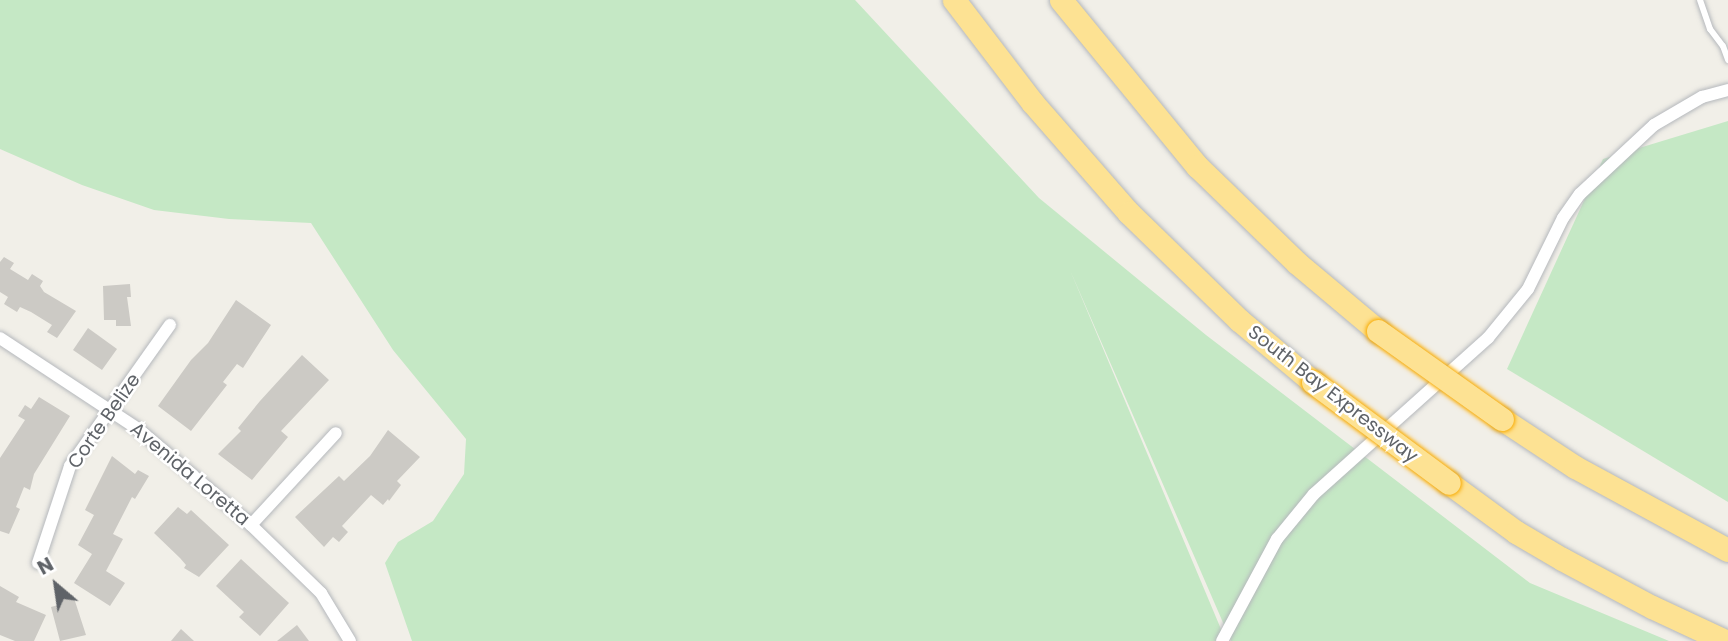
<!DOCTYPE html>
<html>
<head>
<meta charset="utf-8">
<style>
  body { margin:0 }
  #map { position:relative; width:1728px; height:641px; overflow:hidden; background:#f1efe8; font-family:Poppins,sans-serif }
  div>[style] { position:absolute }
  .green>* { inset:0; background:#c5e8c5 }
  .building>* { inset:0; background:#cccac5 }
  .roads { filter:drop-shadow(0 0 2px #b5b8bc) drop-shadow(0 0 2px #b5b8bc) }
  .service>* { height:6px; margin:-3px; padding:0 3px; transform-origin:3px; border-radius:3px; background:#fff }
  .minor>* { height:12px; margin:-6px; padding:0 6px; transform-origin:6px; border-radius:6px; background:#fff }
  .motorway>* { height:23px; margin:-11.5px; padding:0 11.5px; transform-origin:11.5px; border-radius:11.5px; background:#fde293 }
  .bridges { filter:drop-shadow(0 0 2px #f9ab00) drop-shadow(0 0 2px #f9ab00) }
  .motorway-bridge>* { height:23px; margin:-11.5px; padding:0 11.5px; transform-origin:11.5px; border-radius:11.5px; background:#fde293 }
  span { translate:-50% -50%; white-space:nowrap; text-align:center; line-height:1.15; -webkit-text-stroke:5px #fff; paint-order:stroke }
  .street-label { font-size:19px; color:#5f6368 }
  .north { position:absolute; left:21px; top:550px; width:70px; height:70px; -webkit-text-stroke:5px #fff; paint-order:stroke; rotate:331deg; font-size:19px; font-weight:700; line-height:28px; text-align:center; color:#5f6368 }
  .north::after { content:''; display:block; margin:auto; width:24px; height:32px; background:#5f6368; clip-path:polygon(50% 0,100% 100%,50% 72%,0 100%) }
</style>
</head>
<body>
<div id="map">
  <div class="green">
    <div style="clip-path:polygon(0 0,855px 0,1039px 198px,1206px 335px,1530px 583px,1669px 641px,1231px 641px,1070px 270px,1226px 641px,412px 641px,385px 563px,398px 542px,433px 521px,464px 474px,466px 439px,393px 350px,311px 223px,229px 219px,154px 210px,82px 185px,0 149px)"></div>
    <div style="clip-path:polygon(1728px 121px,1728px 502px,1507px 369px,1603px 159px)"></div>
  </div>
  <div class="building">
    <div style="clip-path:polygon(4px 257px,14px 263px,10px 269px,28px 280px,32px 274px,43px 281px,40px 286px,44px 292px,76px 311px,57px 338px,47px 332px,52px 325px,31px 312px,20px 307px,17px 312px,4px 304px,8px 297px,0 292px,0 262px)"></div>
    <div style="clip-path:polygon(130px 284px,131px 297px,127px 297px,131px 326px,116px 326px,116px 320px,104px 320px,103px 286px)"></div>
    <div style="clip-path:polygon(236px 300px,271px 325px,243px 368px,237px 364px,223px 382px,227px 385px,191px 431px,158px 406px,191px 360px,208px 343px)"></div>
    <div style="clip-path:polygon(88px 328px,117px 349px,102px 370px,73px 350px)"></div>
    <div style="clip-path:polygon(302px 355px,329px 380px,281px 431px,288px 437px,252px 480px,218px 454px,241px 431px,238px 428px,260px 401px)"></div>
    <div style="clip-path:polygon(39px 397px,70px 416px,34px 474px,30px 490px,24px 487px,16px 507px,20px 509px,9px 534px,0 531px,0 458px,25px 420px,18px 416px,25px 405px,31px 409px)"></div>
    <div style="clip-path:polygon(388px 430px,420px 457px,397px 481px,401px 485px,389px 501px,388px 499px,383px 505px,371px 495px,342px 526px,348px 532px,339px 542px,333px 537px,324px 547px,295px 517px,339px 476px,344px 481px,370px 456px)"></div>
    <div style="clip-path:polygon(112px 456px,135px 474px,138px 470px,149px 476px,135px 499px,132px 497px,113px 534px,123px 539px,106px 571px,125px 583px,110px 606px,74px 583px,92px 554px,78px 545px,94px 515px,85px 510px)"></div>
    <div style="clip-path:polygon(178px 507px,187px 514px,191px 510px,229px 545px,199px 577px,184px 568px,186px 565px,180px 558px,154px 533px)"></div>
    <div style="clip-path:polygon(241px 559px,289px 603px,260px 636px,239px 617px,244px 612px,216px 586px)"></div>
    <div style="clip-path:polygon(0 586px,19px 597px,16px 602px,46px 615px,34px 641px,15px 641px,0 635px)"></div>
    <div style="clip-path:polygon(73px 595px,86px 635px,60px 641px,51px 607px,62px 604px,60px 598px)"></div>
    <div style="clip-path:polygon(297px 625px,309px 641px,277px 641px)"></div>
    <div style="clip-path:polygon(181px 629px,194px 641px,171px 641px)"></div>
  </div>
  <div class="roads">
    <div class="service">
      <div style="left:1700px;top:0;width:31px;rotate:71deg"></div>
      <div style="left:1710px;top:29px;width:21px;rotate:53deg"></div>
      <div style="left:1723px;top:46px;width:15px;rotate:70deg"></div>
    </div>
    <div class="minor">
      <div style="left:0;top:338px;width:165px;rotate:33.4deg"></div>
      <div style="left:138px;top:429px;width:148px;rotate:40.3deg"></div>
      <div style="left:251px;top:525px;width:98px;rotate:44.2deg"></div>
      <div style="left:321px;top:593px;width:56px;rotate:58.9deg"></div>
      <div style="left:251px;top:525px;width:125px;rotate:-47.3deg"></div>
      <div style="left:38px;top:563px;width:102px;rotate:-71.7deg"></div>
      <div style="left:70px;top:466px;width:173px;rotate:-54.7deg"></div>
      <div style="left:1222px;top:641px;width:116px;rotate:-61.7deg"></div>
      <div style="left:1277px;top:539px;width:58px;rotate:-50.6deg"></div>
      <div style="left:1314px;top:494px;width:234px;rotate:-41.9deg"></div>
      <div style="left:1488px;top:338px;width:63px;rotate:-50.8deg"></div>
      <div style="left:1528px;top:289px;width:79px;rotate:-63.8deg"></div>
      <div style="left:1563px;top:218px;width:29px;rotate:-55deg"></div>
      <div style="left:1580px;top:194px;width:101px;rotate:-43deg"></div>
      <div style="left:1654px;top:125px;width:56px;rotate:-30.3deg"></div>
      <div style="left:1702px;top:97px;width:27px;rotate:-15deg"></div>
    </div>
    <div class="motorway">
      <div style="left:954px;top:0;width:128px;rotate:52.6deg"></div>
      <div style="left:1032px;top:102px;width:147px;rotate:48.9deg"></div>
      <div style="left:1129px;top:213px;width:153px;rotate:44.2deg"></div>
      <div style="left:1239px;top:320px;width:97px;rotate:40deg"></div>
      <div style="left:1061px;top:0;width:215px;rotate:50.7deg"></div>
      <div style="left:1197px;top:166px;width:139px;rotate:44.1deg"></div>
      <div style="left:1297px;top:263px;width:106px;rotate:40deg"></div>
      <div style="left:1502px;top:419px;width:87px;rotate:33.3deg"></div>
      <div style="left:1575px;top:467px;width:174px;rotate:28.5deg"></div>
      <div style="left:1449px;top:483px;width:83px;rotate:36.2deg"></div>
      <div style="left:1516px;top:532px;width:53px;rotate:30.4deg"></div>
      <div style="left:1562px;top:559px;width:102px;rotate:28.1deg"></div>
      <div style="left:1652px;top:607px;width:81px;rotate:25deg"></div>
    </div>
  </div>
  <div class="bridges">
    <div class="motorway-bridge">
      <div style="left:1378px;top:331px;width:152px;rotate:35.4deg"></div>
      <div style="left:1313px;top:382px;width:169px;rotate:36.6deg"></div>
    </div>
  </div>
  <div class="street-label">
    <span style="left:1333px;top:394px;rotate:38deg">South Bay Expressway</span>
    <span style="left:104px;top:421px;rotate:-55deg">Corte Belize</span>
    <span style="left:190px;top:474px;rotate:40deg">Avenida Loretta</span>
  </div>
  <div class="north">N</div>
</div>
</body>
</html>
